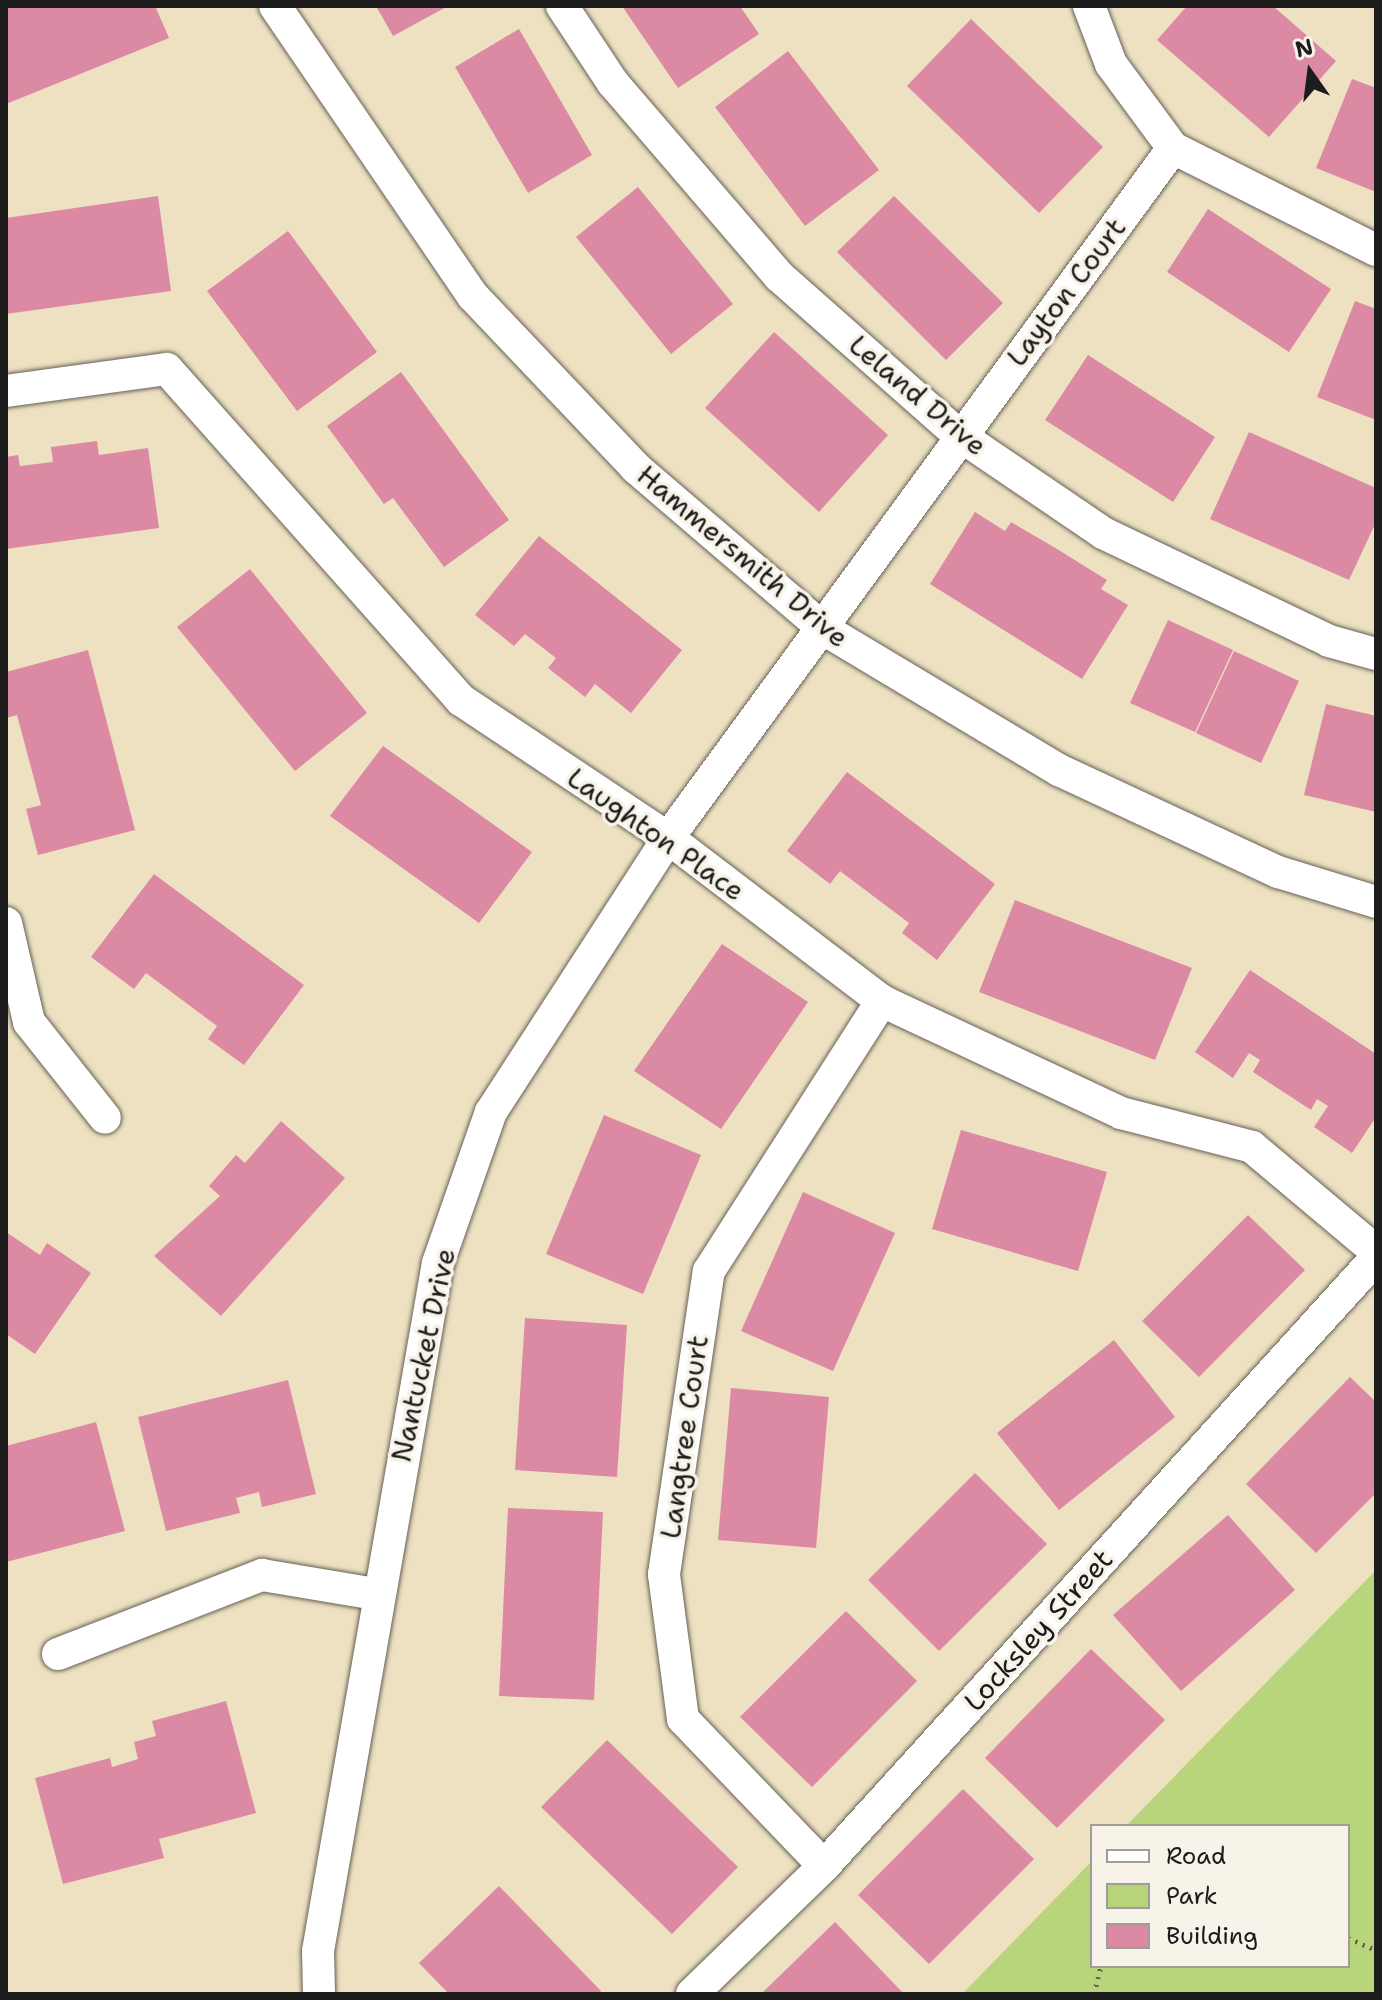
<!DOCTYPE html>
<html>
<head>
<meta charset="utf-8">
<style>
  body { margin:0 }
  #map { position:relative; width:1382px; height:2000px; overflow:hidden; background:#eee1c2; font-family:"Shantell Sans",sans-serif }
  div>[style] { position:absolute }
  .green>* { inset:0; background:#b8d57c }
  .building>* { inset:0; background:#dc89a4 }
  .path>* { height:5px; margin-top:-2.5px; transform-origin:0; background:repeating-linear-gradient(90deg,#666156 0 2px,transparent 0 8px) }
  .roads { filter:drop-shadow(0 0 2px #666156) drop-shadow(0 0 2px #666156) }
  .minor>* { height:32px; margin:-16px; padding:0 16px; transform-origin:16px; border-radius:16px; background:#fff }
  span { translate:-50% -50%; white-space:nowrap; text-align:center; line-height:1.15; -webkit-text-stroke:7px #f7f3e8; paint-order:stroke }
  .street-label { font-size:28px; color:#1c1c1c }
  .frame { position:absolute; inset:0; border:8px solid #1c1c1c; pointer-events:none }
  .legend { position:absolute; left:1090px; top:1824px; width:260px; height:144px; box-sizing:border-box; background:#f7f3e8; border:2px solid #9f9d96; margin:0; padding:10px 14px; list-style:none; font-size:24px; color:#1c1c1c }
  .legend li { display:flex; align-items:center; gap:16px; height:40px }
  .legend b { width:40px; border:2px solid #9f9d96 }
  .north { position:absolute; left:1270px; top:32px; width:80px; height:80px; -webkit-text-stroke:6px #f7f3e8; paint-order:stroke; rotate:346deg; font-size:22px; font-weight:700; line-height:32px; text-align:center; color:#1c1c1c }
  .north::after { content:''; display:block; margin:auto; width:28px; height:36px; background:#1c1c1c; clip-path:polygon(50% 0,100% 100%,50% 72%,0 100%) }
</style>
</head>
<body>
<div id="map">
  <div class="green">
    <div style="clip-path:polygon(1376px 1570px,1376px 1994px,962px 1994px,1092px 1861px,1092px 1966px,1348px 1966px,1348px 1826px,1126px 1826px)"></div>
  </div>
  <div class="building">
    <div style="clip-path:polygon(6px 6px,155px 6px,169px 38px,6px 104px)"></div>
    <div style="clip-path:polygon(376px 6px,448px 6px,393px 36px)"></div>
    <div style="clip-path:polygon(622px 6px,740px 6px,759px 34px,678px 88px)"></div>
    <div style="clip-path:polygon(1187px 6px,1273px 6px,1336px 61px,1269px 137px,1157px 40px)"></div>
    <div style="clip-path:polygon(971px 19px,1103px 147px,1039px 213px,907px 86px)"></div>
    <div style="clip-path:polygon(519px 29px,592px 155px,528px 193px,455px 67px)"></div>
    <div style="clip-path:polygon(788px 51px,879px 170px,805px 226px,715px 107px)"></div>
    <div style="clip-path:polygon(1352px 79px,1376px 88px,1376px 192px,1316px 168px)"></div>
    <div style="clip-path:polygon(638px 187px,733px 304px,671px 354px,576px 237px)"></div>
    <div style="clip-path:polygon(158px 196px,171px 291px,6px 314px,6px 218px)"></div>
    <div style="clip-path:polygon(894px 196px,1003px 303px,946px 360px,837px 252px)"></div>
    <div style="clip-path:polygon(1208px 209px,1331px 289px,1289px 352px,1167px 272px)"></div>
    <div style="clip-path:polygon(288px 231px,377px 352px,297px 411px,207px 291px)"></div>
    <div style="clip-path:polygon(1355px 301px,1376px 309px,1376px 420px,1317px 397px)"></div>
    <div style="clip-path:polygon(774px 332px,888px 435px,819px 512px,705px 408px)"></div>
    <div style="clip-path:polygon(1088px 355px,1215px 437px,1173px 502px,1045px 420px)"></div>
    <div style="clip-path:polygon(401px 372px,509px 520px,444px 567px,393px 498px,384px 504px,327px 426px)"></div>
    <div style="clip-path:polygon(1249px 432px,1376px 488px,1376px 522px,1349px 580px,1210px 519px)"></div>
    <div style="clip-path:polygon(97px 441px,99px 455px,148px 448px,159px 528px,6px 549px,6px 457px,18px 455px,20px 466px,53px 462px,51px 447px)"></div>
    <div style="clip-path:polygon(975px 512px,1005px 531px,1011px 522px,1057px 549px,1107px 580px,1101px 589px,1128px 605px,1082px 679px,930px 584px)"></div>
    <div style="clip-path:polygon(539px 536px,682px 650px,631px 713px,595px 684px,585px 697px,548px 668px,556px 658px,525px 634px,514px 646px,475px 615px)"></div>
    <div style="clip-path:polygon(250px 569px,367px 713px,295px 771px,177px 627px)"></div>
    <div style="clip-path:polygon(1168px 620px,1233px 650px,1195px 732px,1130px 703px)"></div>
    <div style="clip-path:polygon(88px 650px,135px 830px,38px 855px,26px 809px,41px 805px,17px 715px,6px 718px,6px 672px)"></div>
    <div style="clip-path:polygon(1234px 651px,1299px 681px,1261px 763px,1196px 733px)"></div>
    <div style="clip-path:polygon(1326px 704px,1376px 716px,1376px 812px,1304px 795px)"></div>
    <div style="clip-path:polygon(383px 746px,532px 852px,479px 923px,330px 816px)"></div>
    <div style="clip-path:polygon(847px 772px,995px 884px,937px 960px,902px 933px,909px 923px,840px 871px,830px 884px,787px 851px)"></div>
    <div style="clip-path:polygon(154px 874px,304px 985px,244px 1065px,208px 1039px,217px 1026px,146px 973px,134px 989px,91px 957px)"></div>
    <div style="clip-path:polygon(1015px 900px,1192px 968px,1155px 1060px,979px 992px)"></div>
    <div style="clip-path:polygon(722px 944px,808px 1002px,721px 1129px,634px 1071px)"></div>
    <div style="clip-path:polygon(1250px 970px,1376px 1054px,1376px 1117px,1352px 1153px,1314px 1127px,1328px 1106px,1317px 1099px,1311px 1110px,1253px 1072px,1260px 1060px,1249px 1053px,1233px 1078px,1195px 1052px)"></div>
    <div style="clip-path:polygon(604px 1115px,701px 1155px,643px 1294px,546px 1254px)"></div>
    <div style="clip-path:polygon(281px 1121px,345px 1178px,221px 1316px,154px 1256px,220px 1196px,209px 1186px,236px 1155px,245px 1163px)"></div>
    <div style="clip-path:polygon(961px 1130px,1107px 1172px,1078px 1271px,932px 1229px)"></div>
    <div style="clip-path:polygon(803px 1192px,895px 1233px,833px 1371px,741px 1331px)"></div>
    <div style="clip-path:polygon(1248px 1215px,1305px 1270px,1199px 1377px,1142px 1321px)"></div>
    <div style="clip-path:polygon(6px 1232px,40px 1255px,47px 1243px,91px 1273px,35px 1354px,6px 1334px)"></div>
    <div style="clip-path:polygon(525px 1318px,627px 1325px,617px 1477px,515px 1470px)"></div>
    <div style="clip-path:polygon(1114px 1340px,1175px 1417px,1059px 1510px,997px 1433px)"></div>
    <div style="clip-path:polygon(1350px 1377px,1376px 1402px,1376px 1493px,1316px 1553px,1246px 1484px)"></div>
    <div style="clip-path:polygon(288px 1380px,316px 1494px,262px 1507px,259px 1492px,236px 1498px,240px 1513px,166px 1531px,138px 1417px)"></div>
    <div style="clip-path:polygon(731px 1388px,829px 1397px,816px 1548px,718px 1540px)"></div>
    <div style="clip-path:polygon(96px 1422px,125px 1531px,6px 1562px,6px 1446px)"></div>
    <div style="clip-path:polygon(975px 1473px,1047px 1544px,939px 1651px,868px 1580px)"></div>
    <div style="clip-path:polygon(508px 1508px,603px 1512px,594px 1700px,499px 1696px)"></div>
    <div style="clip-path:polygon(1228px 1515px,1295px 1590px,1181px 1691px,1113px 1615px)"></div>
    <div style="clip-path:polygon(846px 1611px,917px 1681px,812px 1787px,740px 1717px)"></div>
    <div style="clip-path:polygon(1091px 1649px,1165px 1720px,1057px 1828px,985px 1758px)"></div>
    <div style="clip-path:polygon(226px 1701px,256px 1813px,159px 1839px,164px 1858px,63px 1884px,35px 1778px,110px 1758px,112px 1767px,138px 1759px,134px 1742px,156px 1736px,152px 1721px)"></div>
    <div style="clip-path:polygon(607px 1740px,738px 1867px,672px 1934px,541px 1807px)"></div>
    <div style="clip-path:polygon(963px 1789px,1034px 1859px,929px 1964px,858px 1895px)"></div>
    <div style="clip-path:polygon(499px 1886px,601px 1991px,598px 1994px,449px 1994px,419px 1963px)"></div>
    <div style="clip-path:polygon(835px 1922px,904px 1994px,761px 1994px)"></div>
  </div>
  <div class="path">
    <div style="left:1348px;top:1938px;width:30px;rotate:23deg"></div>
    <div style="left:1094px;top:1994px;width:29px;rotate:-76deg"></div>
  </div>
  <div class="roads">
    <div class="minor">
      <div style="left:275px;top:6px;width:351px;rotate:55.7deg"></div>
      <div style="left:473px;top:296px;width:237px;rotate:46.5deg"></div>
      <div style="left:636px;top:468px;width:249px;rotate:40.6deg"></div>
      <div style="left:825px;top:630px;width:273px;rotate:30.9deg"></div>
      <div style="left:1059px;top:770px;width:242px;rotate:25deg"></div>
      <div style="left:1278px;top:872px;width:102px;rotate:17deg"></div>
      <div style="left:562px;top:6px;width:92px;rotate:56.5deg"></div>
      <div style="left:613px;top:83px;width:255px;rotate:49.3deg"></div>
      <div style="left:779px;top:276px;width:240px;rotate:41.5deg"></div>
      <div style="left:959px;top:435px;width:174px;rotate:34.2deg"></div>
      <div style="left:1103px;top:533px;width:250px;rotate:25.5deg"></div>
      <div style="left:1329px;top:641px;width:49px;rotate:15.5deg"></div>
      <div style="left:1089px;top:6px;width:62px;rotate:69.2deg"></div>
      <div style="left:1111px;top:64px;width:104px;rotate:53.6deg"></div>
      <div style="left:1173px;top:148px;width:227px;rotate:26.7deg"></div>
      <div style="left:6px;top:391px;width:162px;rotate:-7.8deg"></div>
      <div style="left:167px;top:369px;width:443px;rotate:48.4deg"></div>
      <div style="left:461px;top:700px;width:249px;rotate:33.7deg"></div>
      <div style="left:668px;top:838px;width:269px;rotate:37.3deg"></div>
      <div style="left:882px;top:1001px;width:264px;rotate:25.1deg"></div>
      <div style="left:1121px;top:1113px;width:135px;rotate:14.5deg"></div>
      <div style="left:1252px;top:1147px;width:162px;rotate:40deg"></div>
      <div style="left:6px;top:923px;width:102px;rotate:76.9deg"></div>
      <div style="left:29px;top:1022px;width:122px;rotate:51.6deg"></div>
      <div style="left:58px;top:1654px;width:219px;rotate:-21.2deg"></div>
      <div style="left:262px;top:1575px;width:115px;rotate:9.5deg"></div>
      <div style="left:824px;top:1866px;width:204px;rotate:-133.8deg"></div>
      <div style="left:683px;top:1719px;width:146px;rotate:-97.5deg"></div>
      <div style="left:664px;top:1574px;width:306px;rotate:-81.6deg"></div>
      <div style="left:709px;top:1271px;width:321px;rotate:-57.4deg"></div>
      <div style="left:319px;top:1994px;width:43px;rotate:-91.3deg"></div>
      <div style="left:318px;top:1951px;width:698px;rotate:-80.11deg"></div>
      <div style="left:438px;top:1263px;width:160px;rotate:-70.7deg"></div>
      <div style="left:491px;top:1112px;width:326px;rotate:-57.1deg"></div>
      <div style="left:668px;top:838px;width:855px;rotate:-53.8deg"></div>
      <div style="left:692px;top:1994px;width:184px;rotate:-44.1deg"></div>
      <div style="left:824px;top:1866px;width:821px;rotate:-47.76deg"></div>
    </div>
  </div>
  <div class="street-label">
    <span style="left:1066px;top:292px;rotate:-53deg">Layton Court</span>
    <span style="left:918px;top:395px;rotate:40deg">Leland Drive</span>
    <span style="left:743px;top:556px;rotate:40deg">Hammersmith Drive</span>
    <span style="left:656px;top:834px;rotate:35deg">Laughton Place</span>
    <span style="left:423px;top:1355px;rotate:-78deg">Nantucket Drive</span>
    <span style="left:684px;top:1437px;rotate:-82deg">Langtree Court</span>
    <span style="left:1038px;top:1630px;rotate:-48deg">Locksley Street</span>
  </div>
  <div class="frame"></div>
  <ul class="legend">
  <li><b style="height:10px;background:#fff"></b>Road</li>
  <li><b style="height:22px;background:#b8d57c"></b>Park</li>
  <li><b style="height:22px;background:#dc89a4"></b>Building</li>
  </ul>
  <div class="north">N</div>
</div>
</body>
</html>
